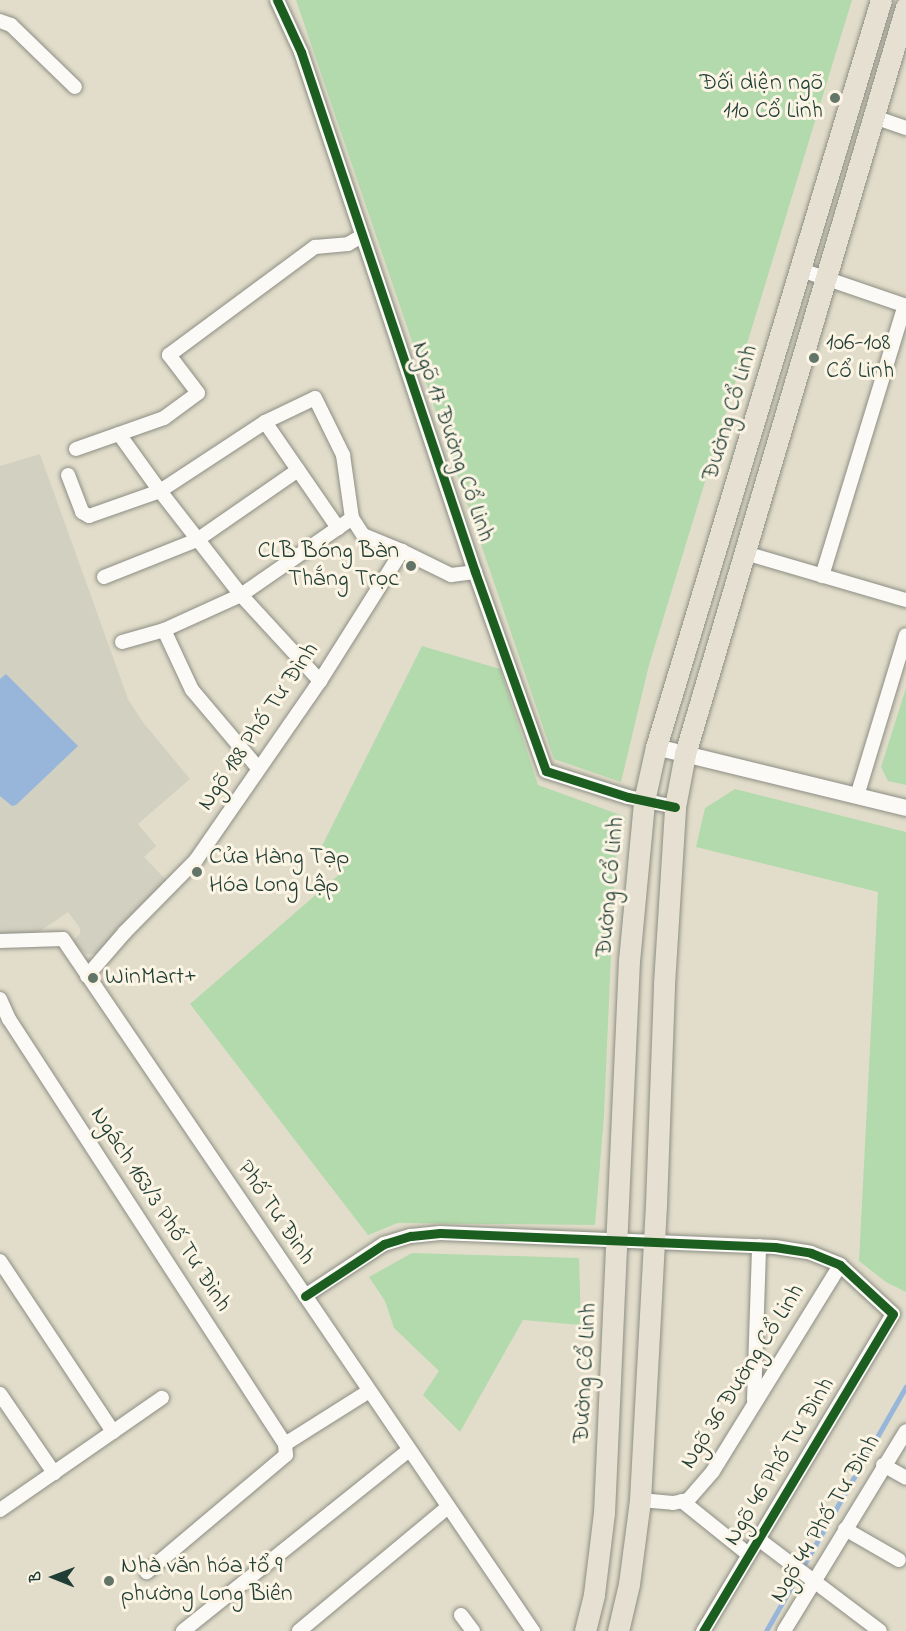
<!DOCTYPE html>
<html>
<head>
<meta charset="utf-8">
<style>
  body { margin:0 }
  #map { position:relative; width:906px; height:1631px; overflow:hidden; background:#e2ddca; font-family:"Indie Flower",sans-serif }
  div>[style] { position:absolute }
  .industrial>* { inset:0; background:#d2d0c0 }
  .green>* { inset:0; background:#b3daac }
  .water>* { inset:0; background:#97b6da }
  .stream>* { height:4.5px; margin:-2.25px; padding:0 2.25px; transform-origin:2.25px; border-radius:2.25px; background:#97b6da }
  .roads { filter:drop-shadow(0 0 2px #8c8e84) drop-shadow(0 0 2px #8c8e84) }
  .minor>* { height:14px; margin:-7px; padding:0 7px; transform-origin:7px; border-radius:7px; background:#fbfaf7 }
  .tertiary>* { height:16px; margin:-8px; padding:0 8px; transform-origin:8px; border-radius:8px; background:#fbfaf7 }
  .primary>* { height:21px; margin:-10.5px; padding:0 10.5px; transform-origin:10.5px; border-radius:10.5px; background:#e6e0d2 }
  .cycleway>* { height:9px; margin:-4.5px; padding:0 4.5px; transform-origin:4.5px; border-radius:4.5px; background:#1b5e20 }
  .dots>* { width:16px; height:16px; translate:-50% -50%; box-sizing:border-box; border:3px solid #fcf5e5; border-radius:50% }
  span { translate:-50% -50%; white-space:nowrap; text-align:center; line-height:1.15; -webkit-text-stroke:6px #fcf5e5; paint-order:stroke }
  .poi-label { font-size:24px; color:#1f3d34 }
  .right { translate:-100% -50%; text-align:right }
  .left { translate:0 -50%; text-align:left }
  .street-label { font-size:24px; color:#1f3d34 }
  .north { position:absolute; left:24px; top:1547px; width:60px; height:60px; -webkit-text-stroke:4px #fcf5e5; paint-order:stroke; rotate:271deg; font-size:16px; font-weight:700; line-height:24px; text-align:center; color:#1f3d34 }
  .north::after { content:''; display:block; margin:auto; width:21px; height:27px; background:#1f3d34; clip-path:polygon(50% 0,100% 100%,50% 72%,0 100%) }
</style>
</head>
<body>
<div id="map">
  <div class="industrial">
    <div style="clip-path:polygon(40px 454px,128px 699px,142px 721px,190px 779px,138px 824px,156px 846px,144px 857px,169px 883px,96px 954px,86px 954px,71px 942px,80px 934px,80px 928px,68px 912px,36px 934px,0 937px,0 466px)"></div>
  </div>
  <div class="green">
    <div style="clip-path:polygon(296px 0,852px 0,649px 665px,621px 782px,554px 759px)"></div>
    <div style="clip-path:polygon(422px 646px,500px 669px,538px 785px,626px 817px,615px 862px,604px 1116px,595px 1225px,398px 1223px,368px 1235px,190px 1004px,342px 872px,320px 850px)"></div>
    <div style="clip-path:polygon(906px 688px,906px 785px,888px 781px,881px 767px)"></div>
    <div style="clip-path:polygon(735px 789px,906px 832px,906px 1292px,886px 1282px,859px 1261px,878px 892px,696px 847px,705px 808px)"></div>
    <div style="clip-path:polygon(412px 1253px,579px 1258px,581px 1325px,523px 1320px,460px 1432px,423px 1395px,439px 1371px,394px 1328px,385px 1301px,369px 1277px)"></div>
  </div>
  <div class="water">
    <div style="clip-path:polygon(6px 674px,78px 746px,16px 805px,12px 806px,0 796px,0 679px)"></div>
  </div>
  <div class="stream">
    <div style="left:766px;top:1631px;width:281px;rotate:-60.2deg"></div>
  </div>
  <div class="roads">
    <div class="minor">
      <div style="left:277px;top:0;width:57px;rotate:65.2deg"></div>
      <div style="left:301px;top:52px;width:548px;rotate:71.5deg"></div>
      <div style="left:475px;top:572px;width:211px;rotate:70.4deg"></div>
      <div style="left:546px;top:771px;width:86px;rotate:17.6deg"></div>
      <div style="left:628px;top:797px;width:48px;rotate:12deg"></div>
      <div style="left:0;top:21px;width:12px;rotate:20deg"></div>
      <div style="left:11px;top:25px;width:89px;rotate:44.1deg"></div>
      <div style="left:874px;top:117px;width:34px;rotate:19deg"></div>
      <div style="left:801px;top:270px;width:111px;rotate:18.9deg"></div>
      <div style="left:265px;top:422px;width:129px;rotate:55.4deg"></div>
      <div style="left:119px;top:434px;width:70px;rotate:54.3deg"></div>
      <div style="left:160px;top:491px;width:132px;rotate:52.1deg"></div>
      <div style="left:241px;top:595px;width:117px;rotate:47.4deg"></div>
      <div style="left:76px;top:449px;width:93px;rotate:-19.4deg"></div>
      <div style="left:164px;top:418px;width:42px;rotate:-36.3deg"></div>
      <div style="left:198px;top:393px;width:48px;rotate:-127.3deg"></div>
      <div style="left:169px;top:355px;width:182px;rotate:-36.5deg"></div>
      <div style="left:315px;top:247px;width:33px;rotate:-5deg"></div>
      <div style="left:348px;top:244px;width:16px;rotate:-30deg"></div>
      <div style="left:68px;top:475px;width:40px;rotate:69deg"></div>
      <div style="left:82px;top:512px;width:8px;rotate:30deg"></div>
      <div style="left:89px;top:516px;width:75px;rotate:-19.4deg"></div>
      <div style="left:160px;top:491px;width:126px;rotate:-33.3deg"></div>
      <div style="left:265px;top:422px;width:55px;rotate:-25.6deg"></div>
      <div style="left:315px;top:398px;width:64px;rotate:63.8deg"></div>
      <div style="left:343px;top:455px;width:64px;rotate:81.9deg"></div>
      <div style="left:352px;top:518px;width:20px;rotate:57deg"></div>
      <div style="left:363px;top:535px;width:42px;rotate:22.3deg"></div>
      <div style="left:745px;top:553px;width:168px;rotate:16.3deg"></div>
      <div style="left:822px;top:576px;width:283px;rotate:-73deg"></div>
      <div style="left:104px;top:577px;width:100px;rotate:-21.7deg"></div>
      <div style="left:197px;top:540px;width:123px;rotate:-34.7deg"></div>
      <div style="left:122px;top:642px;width:44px;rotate:-15.9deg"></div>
      <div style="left:258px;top:768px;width:102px;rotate:-130.2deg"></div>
      <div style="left:192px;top:690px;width:66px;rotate:-115deg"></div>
      <div style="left:164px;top:630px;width:85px;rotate:-24.4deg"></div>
      <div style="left:241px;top:595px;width:135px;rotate:-34.7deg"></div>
      <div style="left:857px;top:796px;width:168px;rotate:-73.1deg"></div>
      <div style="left:0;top:941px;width:63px;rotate:-1.8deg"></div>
      <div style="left:63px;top:939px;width:837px;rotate:55.82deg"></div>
      <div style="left:87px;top:976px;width:58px;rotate:-49.2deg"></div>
      <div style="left:125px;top:932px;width:101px;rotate:-45.4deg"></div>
      <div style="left:196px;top:860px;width:218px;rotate:-55.3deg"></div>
      <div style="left:320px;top:681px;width:154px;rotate:-57.8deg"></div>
      <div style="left:402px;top:551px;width:55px;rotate:26.1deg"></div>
      <div style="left:451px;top:575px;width:24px;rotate:-7deg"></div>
      <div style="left:0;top:999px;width:22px;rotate:66deg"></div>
      <div style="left:9px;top:1019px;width:507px;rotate:57deg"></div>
      <div style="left:285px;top:1444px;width:11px;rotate:85deg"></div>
      <div style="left:286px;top:1455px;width:182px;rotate:139.9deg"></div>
      <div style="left:0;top:1261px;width:205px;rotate:56.5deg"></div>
      <div style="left:305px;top:1296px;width:95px;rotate:-33.4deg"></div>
      <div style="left:384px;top:1244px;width:28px;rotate:-17deg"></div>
      <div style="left:411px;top:1236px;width:29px;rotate:-6deg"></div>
      <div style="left:440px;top:1233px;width:335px;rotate:2.4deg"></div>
      <div style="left:775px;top:1247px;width:36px;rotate:9deg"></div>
      <div style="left:811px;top:1253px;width:31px;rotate:22deg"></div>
      <div style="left:840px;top:1265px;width:72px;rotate:42.8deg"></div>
      <div style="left:893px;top:1314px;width:370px;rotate:120.9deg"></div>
      <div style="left:0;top:1394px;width:96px;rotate:55.6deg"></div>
      <div style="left:754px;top:1400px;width:154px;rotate:-88.1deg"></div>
      <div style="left:285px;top:1444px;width:99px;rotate:-32.2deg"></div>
      <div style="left:883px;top:1465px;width:26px;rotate:29deg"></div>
      <div style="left:640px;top:1500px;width:33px;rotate:5deg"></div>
      <div style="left:673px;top:1503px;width:15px;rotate:-11deg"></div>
      <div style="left:688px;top:1500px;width:38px;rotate:-49deg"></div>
      <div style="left:713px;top:1471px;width:242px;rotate:-58.3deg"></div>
      <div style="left:682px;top:1501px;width:85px;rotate:38.8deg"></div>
      <div style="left:0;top:1510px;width:197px;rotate:-34.7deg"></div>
      <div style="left:845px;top:1529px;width:62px;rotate:29.9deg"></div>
      <div style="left:757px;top:1538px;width:154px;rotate:37.1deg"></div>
      <div style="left:461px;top:1615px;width:20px;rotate:53deg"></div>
      <div style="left:183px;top:1631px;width:290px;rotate:-38.7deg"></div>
      <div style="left:299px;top:1631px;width:194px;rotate:-39.8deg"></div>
      <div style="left:784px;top:1631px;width:234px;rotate:-58.6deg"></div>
    </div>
    <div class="tertiary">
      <div style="left:656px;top:747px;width:257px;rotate:13.7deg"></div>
    </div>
    <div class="primary">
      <div style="left:585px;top:1631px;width:38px;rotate:-76deg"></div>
      <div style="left:594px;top:1594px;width:82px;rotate:-83deg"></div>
      <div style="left:604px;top:1513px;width:553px;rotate:-87.41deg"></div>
      <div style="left:629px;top:961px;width:161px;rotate:-84.6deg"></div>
      <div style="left:644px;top:801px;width:55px;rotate:-77.5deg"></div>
      <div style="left:656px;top:747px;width:780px;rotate:-73.24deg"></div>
      <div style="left:618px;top:1631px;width:48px;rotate:-76.8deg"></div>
      <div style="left:629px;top:1584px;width:85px;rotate:-82.5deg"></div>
      <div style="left:640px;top:1500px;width:295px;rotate:-86.9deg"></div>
      <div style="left:656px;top:1205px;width:221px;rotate:-87.9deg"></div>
      <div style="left:664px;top:984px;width:177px;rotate:-86.4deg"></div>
      <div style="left:675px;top:807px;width:54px;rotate:-79.3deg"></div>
      <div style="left:685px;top:754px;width:779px;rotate:-73.52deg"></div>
    </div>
  </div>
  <div class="cycleway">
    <div style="left:277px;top:0;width:57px;rotate:65.2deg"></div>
    <div style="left:301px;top:52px;width:548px;rotate:71.5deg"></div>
    <div style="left:475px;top:572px;width:211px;rotate:70.4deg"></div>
    <div style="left:546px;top:771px;width:86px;rotate:17.6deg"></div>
    <div style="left:628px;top:797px;width:48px;rotate:12deg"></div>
    <div style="left:305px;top:1296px;width:95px;rotate:-33.4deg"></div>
    <div style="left:384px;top:1244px;width:28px;rotate:-17deg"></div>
    <div style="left:411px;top:1236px;width:29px;rotate:-6deg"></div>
    <div style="left:440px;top:1233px;width:335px;rotate:2.4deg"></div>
    <div style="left:775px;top:1247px;width:36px;rotate:9deg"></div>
    <div style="left:811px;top:1253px;width:31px;rotate:22deg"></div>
    <div style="left:840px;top:1265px;width:72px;rotate:42.8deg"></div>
    <div style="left:893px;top:1314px;width:370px;rotate:120.9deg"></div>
  </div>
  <div class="dots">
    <div style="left:835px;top:98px;background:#637568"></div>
    <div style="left:814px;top:358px;background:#637568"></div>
    <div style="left:411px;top:566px;background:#637568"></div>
    <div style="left:197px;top:872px;background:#637568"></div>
    <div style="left:93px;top:978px;background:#637568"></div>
    <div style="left:109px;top:1581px;background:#637568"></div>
  </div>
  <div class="poi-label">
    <span class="right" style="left:823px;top:98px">Đối diện ngõ<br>110 Cổ Linh</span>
    <span class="left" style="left:826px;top:358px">106-108<br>Cổ Linh</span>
    <span class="right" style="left:399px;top:566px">CLB Bóng Bàn<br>Thắng Trọc</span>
    <span class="left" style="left:209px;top:872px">Cửa Hàng Tạp<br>Hóa Long Lập</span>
    <span class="left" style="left:105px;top:978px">WinMart+</span>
    <span class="left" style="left:121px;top:1581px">Nhà văn hóa tổ 9<br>phường Long Biên</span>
  </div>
  <div class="street-label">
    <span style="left:731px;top:413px;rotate:-73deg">Đường Cổ Linh</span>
    <span style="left:452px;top:442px;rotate:71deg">Ngõ 17 Đường Cổ Linh</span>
    <span style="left:259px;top:727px;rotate:-56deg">Ngõ 188 Phố Tư Đình</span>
    <span style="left:611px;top:887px;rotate:-85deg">Đường Cổ Linh</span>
    <span style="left:160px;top:1210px;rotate:57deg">Ngách 163/3 Phố Tư Đình</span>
    <span style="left:275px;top:1213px;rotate:56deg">Phố Tư Đình</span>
    <span style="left:586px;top:1373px;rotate:-87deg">Đường Cổ Linh</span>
    <span style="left:743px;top:1377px;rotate:-58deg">Ngõ 36 Đường Cổ Linh</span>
    <span style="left:780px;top:1462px;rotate:-59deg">Ngõ 46 Phố Tư Đình</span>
    <span style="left:826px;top:1519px;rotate:-59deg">Ngõ 44 Phố Tư Đình</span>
  </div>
  <div class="north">B</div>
</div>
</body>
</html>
